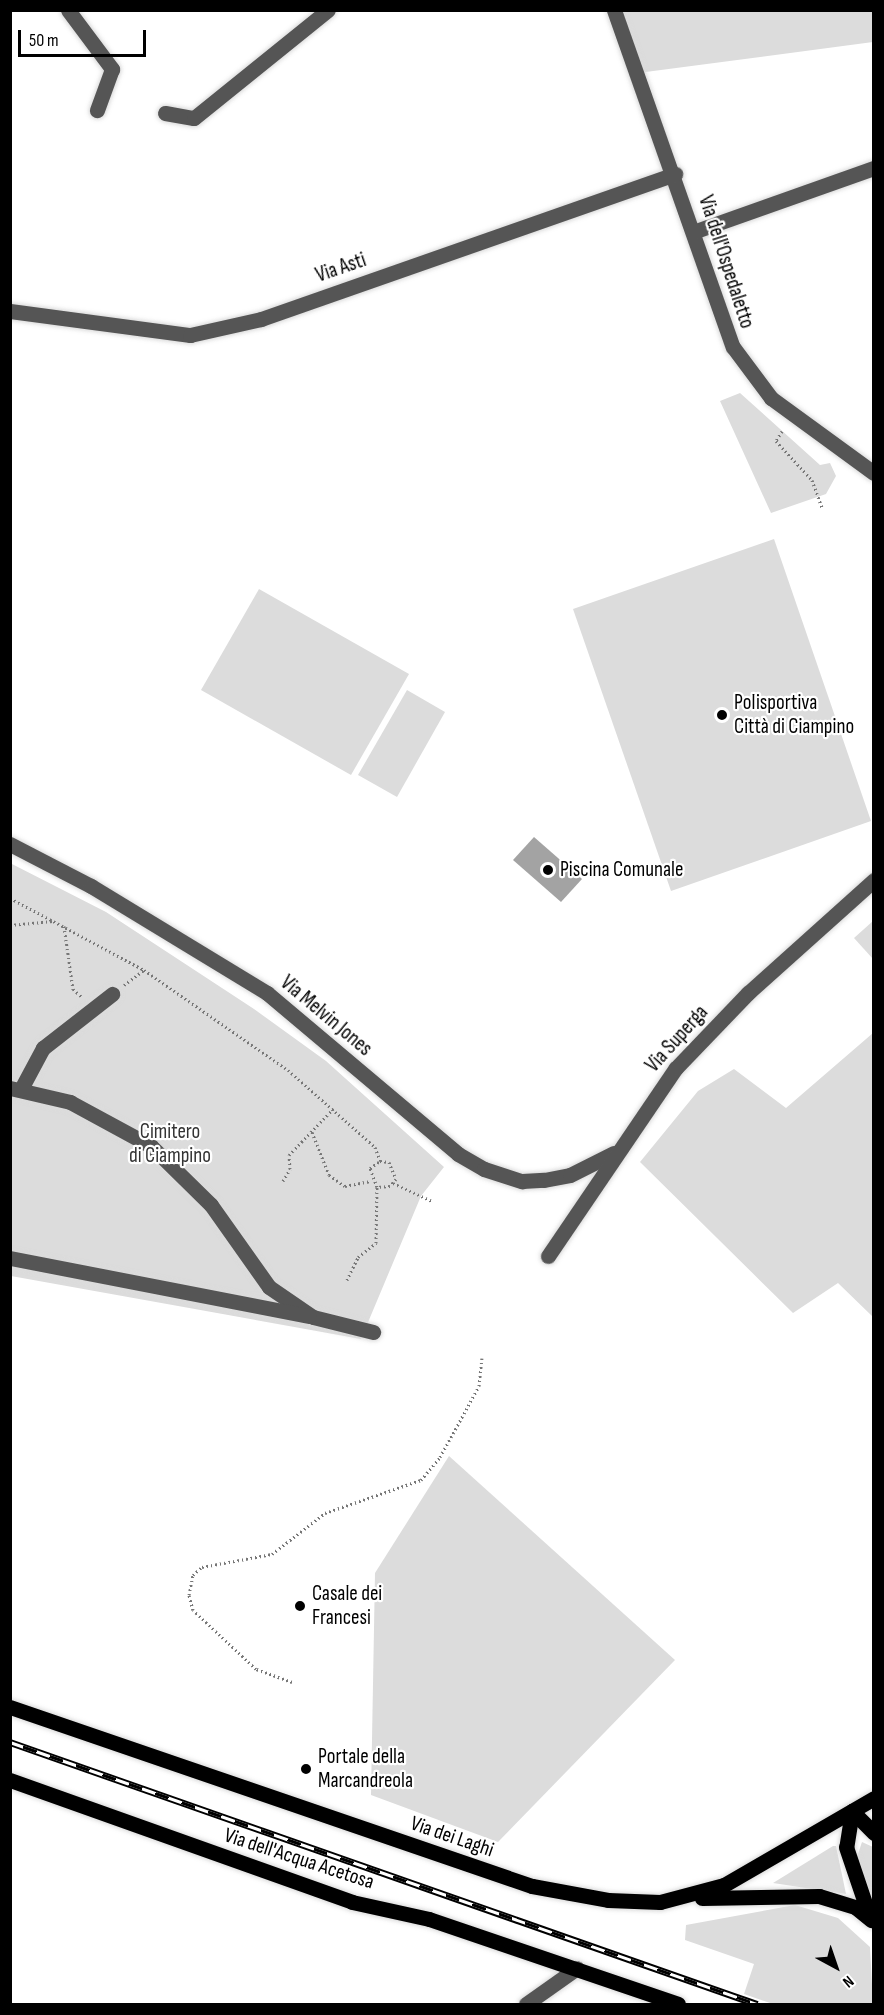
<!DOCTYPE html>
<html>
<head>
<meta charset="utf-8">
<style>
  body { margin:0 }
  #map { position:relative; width:884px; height:2015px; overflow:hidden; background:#fff; font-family:"Sofia Sans Condensed",sans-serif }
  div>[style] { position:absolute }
  .green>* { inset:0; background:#dcdcdc }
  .water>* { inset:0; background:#a3a3a3 }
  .path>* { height:3px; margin-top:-1.5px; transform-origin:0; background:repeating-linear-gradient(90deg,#777 0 1.5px,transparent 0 4.5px) }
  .roads { filter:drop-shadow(0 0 2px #dbdbdb) drop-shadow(0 0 2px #dbdbdb) }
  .minor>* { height:15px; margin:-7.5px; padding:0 7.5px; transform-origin:7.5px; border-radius:7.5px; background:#555 }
  .major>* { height:15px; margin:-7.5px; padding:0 7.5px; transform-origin:7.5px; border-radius:7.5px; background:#000 }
  .rail>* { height:7px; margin-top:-3.5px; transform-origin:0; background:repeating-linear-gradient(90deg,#fff 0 14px,#000 0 28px); box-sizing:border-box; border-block:2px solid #000 }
  .dots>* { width:16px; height:16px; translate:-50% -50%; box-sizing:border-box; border:3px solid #fff; border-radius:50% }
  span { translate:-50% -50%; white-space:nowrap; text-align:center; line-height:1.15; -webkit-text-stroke:4.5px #fff; paint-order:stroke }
  .street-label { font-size:21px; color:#000 }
  .poi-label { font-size:21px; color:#000 }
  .left { translate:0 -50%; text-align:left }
  .park-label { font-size:21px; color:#333 }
  .frame { position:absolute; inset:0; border:12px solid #000; pointer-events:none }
  .north { position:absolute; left:806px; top:1937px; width:60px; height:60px; -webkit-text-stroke:4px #fff; paint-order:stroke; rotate:140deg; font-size:16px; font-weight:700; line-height:24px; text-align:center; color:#000 }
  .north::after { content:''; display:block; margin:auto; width:21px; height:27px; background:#000; clip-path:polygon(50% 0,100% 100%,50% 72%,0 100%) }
  .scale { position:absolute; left:18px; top:30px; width:128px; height:27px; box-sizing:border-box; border:3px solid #000; border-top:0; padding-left:8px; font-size:18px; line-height:21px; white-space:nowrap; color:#000; -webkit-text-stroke:4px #fff; paint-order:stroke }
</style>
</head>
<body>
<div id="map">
  <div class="green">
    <div style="clip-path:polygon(612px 11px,873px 11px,873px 42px,638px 73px)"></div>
    <div style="clip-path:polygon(740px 393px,820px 465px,830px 463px,836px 476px,826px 494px,771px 513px,720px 401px)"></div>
    <div style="clip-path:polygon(774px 539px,871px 821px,671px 891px,573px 609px)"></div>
    <div style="clip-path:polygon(259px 589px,409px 674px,351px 775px,201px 690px)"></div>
    <div style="clip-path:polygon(407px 690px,445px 712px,397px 797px,358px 775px)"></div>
    <div style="clip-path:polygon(10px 863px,106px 912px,254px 1009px,326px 1061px,444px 1167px,421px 1196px,361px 1339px,11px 1276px)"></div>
    <div style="clip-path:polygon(873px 921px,873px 959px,854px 938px)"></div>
    <div style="clip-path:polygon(873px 1033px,873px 1317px,838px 1283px,793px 1313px,640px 1162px,698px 1091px,734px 1069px,786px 1108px)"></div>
    <div style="clip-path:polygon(449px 1456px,675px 1660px,498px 1842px,371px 1795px,375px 1573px)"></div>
    <div style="clip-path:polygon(862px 1842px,873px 1847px,873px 1901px,857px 1857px)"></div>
    <div style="clip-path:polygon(836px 1846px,846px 1894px,773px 1883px,833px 1846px)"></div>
    <div style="clip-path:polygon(795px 1905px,838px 1918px,870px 1947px,873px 2004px,773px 2004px,744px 1994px,754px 1964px,685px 1940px,686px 1925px)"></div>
  </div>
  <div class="water">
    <div style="clip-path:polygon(534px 837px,582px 879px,561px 902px,513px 860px)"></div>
  </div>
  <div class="path">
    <div style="left:782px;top:431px;width:12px;rotate:121deg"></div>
    <div style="left:776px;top:441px;width:53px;rotate:47.3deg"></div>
    <div style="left:812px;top:480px;width:29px;rotate:70deg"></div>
    <div style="left:10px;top:898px;width:152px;rotate:28.2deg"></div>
    <div style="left:144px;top:970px;width:175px;rotate:34.8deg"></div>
    <div style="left:288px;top:1070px;width:116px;rotate:41.5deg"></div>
    <div style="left:375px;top:1147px;width:15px;rotate:70deg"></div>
    <div style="left:10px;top:925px;width:43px;rotate:-5.3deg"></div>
    <div style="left:64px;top:926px;width:64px;rotate:81.9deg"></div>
    <div style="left:73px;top:989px;width:13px;rotate:42deg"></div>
    <div style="left:124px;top:985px;width:25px;rotate:-37deg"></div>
    <div style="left:312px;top:1132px;width:46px;rotate:68.4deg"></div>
    <div style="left:329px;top:1175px;width:19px;rotate:35deg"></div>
    <div style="left:345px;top:1186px;width:25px;rotate:-11deg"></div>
    <div style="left:283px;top:1181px;width:14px;rotate:-60deg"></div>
    <div style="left:290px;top:1169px;width:14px;rotate:-94deg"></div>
    <div style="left:289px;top:1155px;width:64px;rotate:-46.3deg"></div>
    <div style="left:393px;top:1183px;width:43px;rotate:24.8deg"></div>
    <div style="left:347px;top:1280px;width:25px;rotate:-64deg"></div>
    <div style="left:358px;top:1257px;width:23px;rotate:-38deg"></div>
    <div style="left:376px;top:1243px;width:56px;rotate:-89deg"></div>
    <div style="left:377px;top:1187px;width:20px;rotate:-110deg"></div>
    <div style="left:370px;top:1168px;width:12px;rotate:-35deg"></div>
    <div style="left:380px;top:1161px;width:9px;rotate:6deg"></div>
    <div style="left:389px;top:1162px;width:18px;rotate:68deg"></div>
    <div style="left:396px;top:1179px;width:9px;rotate:131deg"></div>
    <div style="left:390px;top:1186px;width:13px;rotate:176deg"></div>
    <div style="left:292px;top:1682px;width:38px;rotate:-160deg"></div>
    <div style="left:256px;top:1669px;width:86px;rotate:-136.9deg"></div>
    <div style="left:193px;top:1610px;width:16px;rotate:-105deg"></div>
    <div style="left:189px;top:1595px;width:20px;rotate:-79deg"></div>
    <div style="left:193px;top:1575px;width:12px;rotate:-42deg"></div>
    <div style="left:202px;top:1567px;width:71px;rotate:-10.5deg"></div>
    <div style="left:272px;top:1554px;width:67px;rotate:-37.7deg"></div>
    <div style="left:325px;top:1513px;width:102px;rotate:-19deg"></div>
    <div style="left:421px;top:1480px;width:30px;rotate:-50deg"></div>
    <div style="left:440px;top:1457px;width:81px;rotate:-61.2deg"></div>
    <div style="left:479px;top:1386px;width:28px;rotate:-84deg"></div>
  </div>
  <div class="roads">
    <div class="minor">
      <div style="left:68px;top:10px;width:74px;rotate:53.3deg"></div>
      <div style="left:112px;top:69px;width:44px;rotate:110.1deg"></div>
      <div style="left:614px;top:10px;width:357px;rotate:70.6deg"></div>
      <div style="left:733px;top:347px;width:64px;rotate:53.3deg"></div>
      <div style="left:771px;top:398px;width:127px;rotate:36.1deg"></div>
      <div style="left:165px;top:113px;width:29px;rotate:10deg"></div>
      <div style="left:194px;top:118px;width:172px;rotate:-38.9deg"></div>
      <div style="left:693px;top:232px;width:192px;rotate:-19.5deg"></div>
      <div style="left:10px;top:311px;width:182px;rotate:7.6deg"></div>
      <div style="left:190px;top:335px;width:73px;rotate:-12.7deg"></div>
      <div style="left:261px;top:319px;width:439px;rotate:-19.3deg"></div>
      <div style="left:10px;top:844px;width:91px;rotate:27.4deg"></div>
      <div style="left:91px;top:886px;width:206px;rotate:31.3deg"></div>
      <div style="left:267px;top:993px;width:250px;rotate:40.1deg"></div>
      <div style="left:458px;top:1154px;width:30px;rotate:30deg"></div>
      <div style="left:484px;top:1169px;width:40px;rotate:18deg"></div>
      <div style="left:522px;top:1181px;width:22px;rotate:-3deg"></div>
      <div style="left:544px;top:1180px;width:26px;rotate:-11deg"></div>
      <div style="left:570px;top:1175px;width:49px;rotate:-26.6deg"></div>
      <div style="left:10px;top:1088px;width:62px;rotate:13.1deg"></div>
      <div style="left:70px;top:1102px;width:92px;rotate:28.5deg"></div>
      <div style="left:151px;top:1146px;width:84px;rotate:44.5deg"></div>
      <div style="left:211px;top:1205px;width:100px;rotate:54.7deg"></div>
      <div style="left:269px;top:1287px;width:53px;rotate:34.3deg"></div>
      <div style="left:313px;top:1317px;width:62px;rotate:14deg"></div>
      <div style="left:21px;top:1089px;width:47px;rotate:-61.8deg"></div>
      <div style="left:43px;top:1048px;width:88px;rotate:-38deg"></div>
      <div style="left:548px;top:1256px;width:227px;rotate:-55.8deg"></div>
      <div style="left:676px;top:1068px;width:104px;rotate:-46.2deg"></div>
      <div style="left:748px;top:993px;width:169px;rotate:-41.9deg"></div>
      <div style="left:10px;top:1258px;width:304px;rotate:11deg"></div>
      <div style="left:526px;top:2004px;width:62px;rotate:-35.2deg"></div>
    </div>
    <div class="major">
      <div style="left:10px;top:1707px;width:552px;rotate:18.93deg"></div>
      <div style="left:532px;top:1886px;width:77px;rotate:10.4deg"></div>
      <div style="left:608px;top:1900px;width:52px;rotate:2.2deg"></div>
      <div style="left:660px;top:1902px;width:66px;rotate:-14.9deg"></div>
      <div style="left:724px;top:1885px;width:173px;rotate:-30.1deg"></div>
      <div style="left:10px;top:1780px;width:363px;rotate:19.6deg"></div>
      <div style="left:352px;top:1902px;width:79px;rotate:12.4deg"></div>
      <div style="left:429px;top:1919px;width:263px;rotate:18.8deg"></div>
      <div style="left:852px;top:1811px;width:36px;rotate:99deg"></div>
      <div style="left:846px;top:1847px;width:75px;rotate:71.3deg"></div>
      <div style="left:852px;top:1811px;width:31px;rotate:45deg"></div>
      <div style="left:702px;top:1898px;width:117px;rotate:-1deg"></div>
      <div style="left:819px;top:1896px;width:38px;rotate:17deg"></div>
      <div style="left:855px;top:1907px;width:21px;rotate:39deg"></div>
    </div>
  </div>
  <div class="rail">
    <div style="left:10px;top:1742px;width:792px;rotate:19.33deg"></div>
  </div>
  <div class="dots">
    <div style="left:722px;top:715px;background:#000"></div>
    <div style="left:548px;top:870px;background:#000"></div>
    <div style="left:300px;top:1606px;background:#000"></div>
    <div style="left:306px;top:1769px;background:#000"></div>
  </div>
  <div class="street-label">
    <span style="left:726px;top:262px;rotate:72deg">Via dell'Ospedaletto</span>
    <span style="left:341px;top:268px;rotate:-19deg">Via Asti</span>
    <span style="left:326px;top:1016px;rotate:40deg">Via Melvin Jones</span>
    <span style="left:677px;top:1039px;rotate:-48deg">Via Superga</span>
    <span style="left:452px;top:1837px;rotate:19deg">Via dei Laghi</span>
    <span style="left:299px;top:1859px;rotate:18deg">Via dell'Acqua Acetosa</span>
  </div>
  <div class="poi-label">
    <span class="left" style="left:734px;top:715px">Polisportiva<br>Città di Ciampino</span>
    <span class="left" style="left:560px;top:870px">Piscina Comunale</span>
    <span class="left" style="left:312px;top:1606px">Casale dei<br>Francesi</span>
    <span class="left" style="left:318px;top:1769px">Portale della<br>Marcandreola</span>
  </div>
  <div class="park-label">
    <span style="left:170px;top:1144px">Cimitero<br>di Ciampino</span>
  </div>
  <div class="frame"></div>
  <div class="north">N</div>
  <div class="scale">50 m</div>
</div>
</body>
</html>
